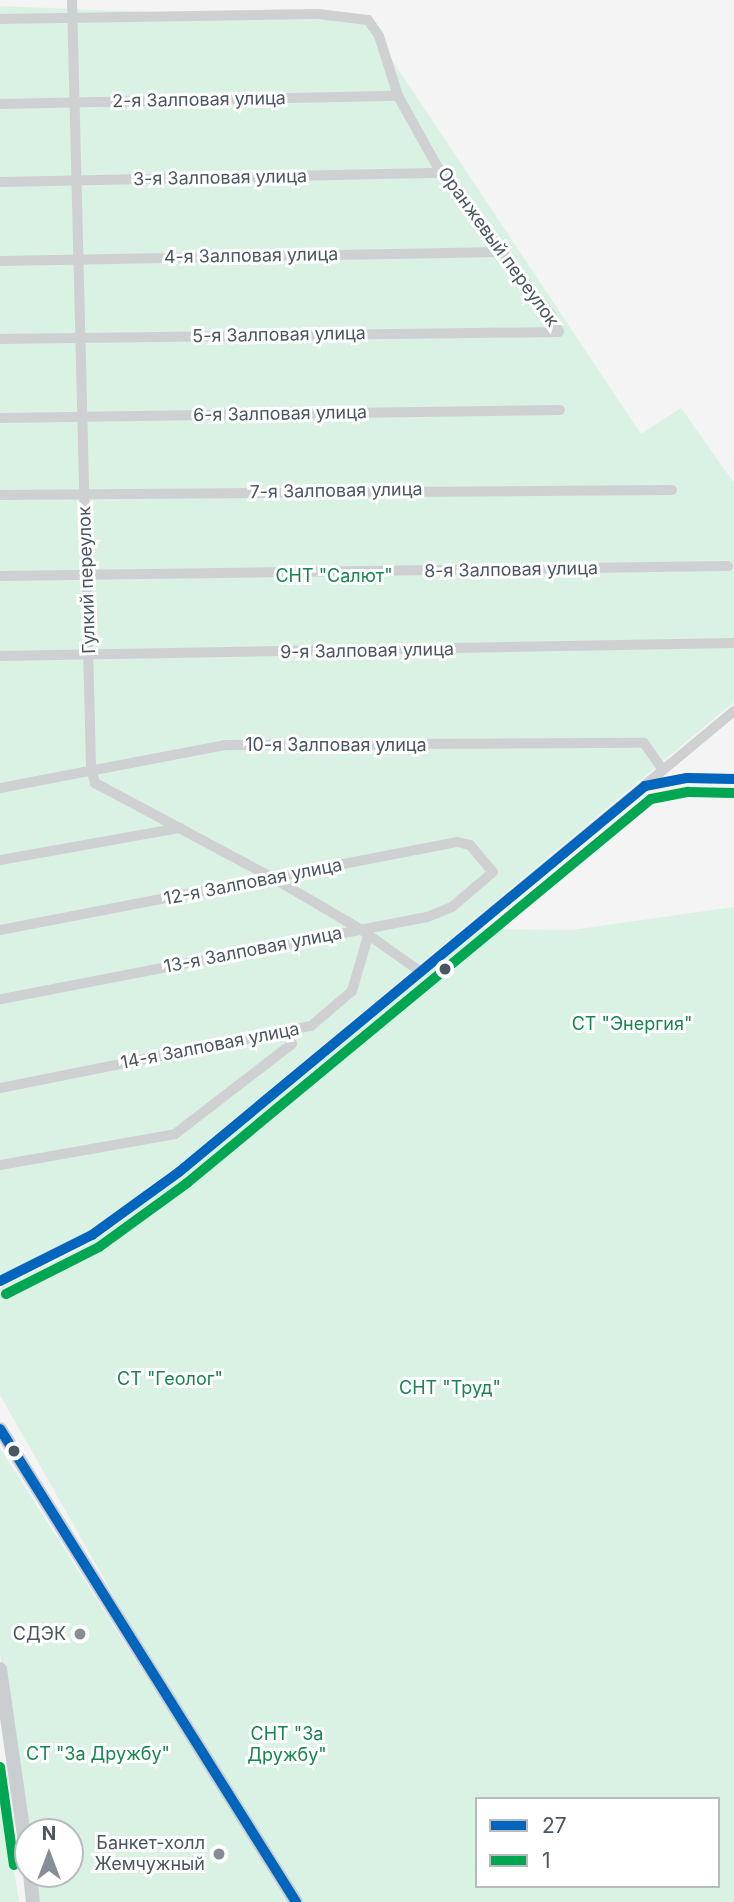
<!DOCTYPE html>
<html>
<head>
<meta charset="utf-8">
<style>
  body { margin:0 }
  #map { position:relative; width:734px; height:1902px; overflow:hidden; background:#f4f4f4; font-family:Inter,sans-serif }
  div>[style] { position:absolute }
  .green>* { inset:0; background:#d9f2e3 }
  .minor>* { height:10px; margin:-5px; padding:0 5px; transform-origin:5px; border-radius:5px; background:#ced0d2 }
  .major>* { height:14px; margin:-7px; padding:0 7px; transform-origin:7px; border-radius:7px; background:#caced1 }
  .bus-1>* { height:10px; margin:-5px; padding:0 5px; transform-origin:5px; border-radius:5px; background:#0065bd }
  .bus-2>* { height:10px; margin:-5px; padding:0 5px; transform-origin:5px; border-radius:5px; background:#00a651 }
  .dots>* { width:19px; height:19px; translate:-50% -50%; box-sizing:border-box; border:4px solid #fff; border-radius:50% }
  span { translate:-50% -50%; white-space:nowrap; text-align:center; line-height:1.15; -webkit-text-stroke:6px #fff; paint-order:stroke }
  .street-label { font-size:18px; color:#4a5661 }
  .park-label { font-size:18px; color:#17864f }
  .poi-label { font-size:18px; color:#4a5661 }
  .right { translate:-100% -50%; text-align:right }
  .legend { position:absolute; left:475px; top:1797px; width:245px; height:91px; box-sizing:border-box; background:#fff; border:2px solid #b7bbc0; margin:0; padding:9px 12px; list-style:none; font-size:21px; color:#4a5661 }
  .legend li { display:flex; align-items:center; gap:14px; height:35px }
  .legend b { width:35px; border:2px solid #b7bbc0 }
  .north { position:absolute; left:14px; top:1818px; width:70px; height:70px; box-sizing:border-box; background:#fff; border:2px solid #b7bbc0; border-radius:50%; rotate:0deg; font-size:19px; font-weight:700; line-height:28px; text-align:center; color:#4a5661 }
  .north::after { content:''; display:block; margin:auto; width:24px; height:32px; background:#868d94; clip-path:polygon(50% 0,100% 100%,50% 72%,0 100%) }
</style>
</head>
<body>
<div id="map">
  <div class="green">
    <div style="clip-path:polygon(0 6px,366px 21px,641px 434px,681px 408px,734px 483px,734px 702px,190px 1156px,81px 1239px,0 1278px)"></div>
    <div style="clip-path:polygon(evenodd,734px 907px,734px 1902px,302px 1902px,128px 1621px,0 1395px,0 1288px,82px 1248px,123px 1220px,478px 929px,572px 930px,734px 907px,477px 1799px,718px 1799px,718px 1886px,477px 1886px,477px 1799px)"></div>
    <div style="clip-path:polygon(0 1448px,290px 1902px,35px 1902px,31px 1874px,70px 1874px,70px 1832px,28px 1832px,28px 1853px,0 1653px)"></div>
    <div style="clip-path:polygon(0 1777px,19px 1902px,0 1902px)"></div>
  </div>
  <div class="minor">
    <div style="left:72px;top:0;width:768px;rotate:88.58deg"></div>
    <div style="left:91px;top:768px;width:16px;rotate:75deg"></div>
    <div style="left:95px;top:783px;width:202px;rotate:28.1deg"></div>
    <div style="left:273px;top:878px;width:101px;rotate:30.4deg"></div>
    <div style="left:360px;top:929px;width:75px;rotate:35.2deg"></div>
    <div style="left:0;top:19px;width:318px;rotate:-0.9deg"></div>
    <div style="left:318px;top:14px;width:50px;rotate:6.8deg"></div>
    <div style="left:368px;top:20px;width:19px;rotate:55deg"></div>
    <div style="left:379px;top:36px;width:63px;rotate:72.4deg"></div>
    <div style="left:398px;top:96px;width:88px;rotate:60.8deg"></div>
    <div style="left:441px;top:173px;width:181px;rotate:52.2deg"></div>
    <div style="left:552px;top:316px;width:17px;rotate:66deg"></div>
    <div style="left:559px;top:332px;width:559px;rotate:179.28deg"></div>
    <div style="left:0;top:104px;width:398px;rotate:-1.2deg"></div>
    <div style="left:0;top:182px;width:441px;rotate:-1.2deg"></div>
    <div style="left:0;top:261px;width:501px;rotate:-1.03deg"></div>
    <div style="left:0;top:418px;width:560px;rotate:-0.82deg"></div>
    <div style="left:0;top:495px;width:672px;rotate:-0.43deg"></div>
    <div style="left:0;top:576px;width:728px;rotate:-0.79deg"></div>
    <div style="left:0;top:656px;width:734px;rotate:-1.01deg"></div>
    <div style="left:647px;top:785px;width:41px;rotate:-9.9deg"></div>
    <div style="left:687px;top:778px;width:47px;rotate:1.2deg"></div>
    <div style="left:0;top:788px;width:229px;rotate:-10.8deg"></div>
    <div style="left:225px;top:745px;width:419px;rotate:-0.3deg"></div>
    <div style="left:644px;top:743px;width:33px;rotate:55deg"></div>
    <div style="left:0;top:860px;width:183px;rotate:-10.1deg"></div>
    <div style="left:0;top:930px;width:465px;rotate:-10.9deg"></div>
    <div style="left:457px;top:842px;width:13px;rotate:13deg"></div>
    <div style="left:470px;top:845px;width:35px;rotate:50deg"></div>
    <div style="left:493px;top:872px;width:54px;rotate:139.5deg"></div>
    <div style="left:452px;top:907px;width:27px;rotate:158deg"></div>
    <div style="left:427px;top:917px;width:435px;rotate:169.1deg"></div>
    <div style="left:0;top:1088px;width:317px;rotate:-11.3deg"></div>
    <div style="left:311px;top:1026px;width:54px;rotate:-40.5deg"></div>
    <div style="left:352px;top:991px;width:57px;rotate:-73.8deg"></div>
    <div style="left:0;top:1165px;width:178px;rotate:-10deg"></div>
    <div style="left:175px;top:1134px;width:148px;rotate:-37.6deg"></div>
    <div style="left:0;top:1281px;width:103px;rotate:-26.6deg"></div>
    <div style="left:92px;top:1235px;width:107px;rotate:-35.9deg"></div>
    <div style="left:179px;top:1172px;width:721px;rotate:-39.71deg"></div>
  </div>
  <div class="major">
    <div style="left:0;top:1429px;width:558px;rotate:57.96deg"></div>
    <div style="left:0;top:1669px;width:196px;rotate:81.8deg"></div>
    <div style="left:30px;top:1874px;width:28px;rotate:84deg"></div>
  </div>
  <div class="bus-1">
    <div style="left:0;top:1281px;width:103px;rotate:-26.6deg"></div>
    <div style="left:92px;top:1235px;width:107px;rotate:-35.9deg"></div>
    <div style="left:179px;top:1172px;width:605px;rotate:-39.64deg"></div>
    <div style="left:645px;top:786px;width:43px;rotate:-10.8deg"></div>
    <div style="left:687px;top:778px;width:47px;rotate:1.2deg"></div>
    <div style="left:0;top:1429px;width:558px;rotate:57.96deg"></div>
  </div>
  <div class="bus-2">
    <div style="left:6px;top:1294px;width:104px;rotate:-26.8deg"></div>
    <div style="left:99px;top:1247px;width:109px;rotate:-36deg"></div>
    <div style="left:187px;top:1183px;width:602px;rotate:-39.61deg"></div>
    <div style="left:651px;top:799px;width:38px;rotate:-11deg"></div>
    <div style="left:688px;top:792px;width:46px;rotate:1.2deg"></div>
    <div style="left:0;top:1767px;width:99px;rotate:81.9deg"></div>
  </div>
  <div class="dots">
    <div style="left:445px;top:969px;background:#4a5661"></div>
    <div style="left:14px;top:1451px;background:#4a5661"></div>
    <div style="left:80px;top:1634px;background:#868d94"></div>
    <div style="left:219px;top:1854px;background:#868d94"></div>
  </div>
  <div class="street-label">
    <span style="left:199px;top:100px;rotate:-1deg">2-я Залповая улица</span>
    <span style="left:220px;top:178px;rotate:-1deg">3-я Залповая улица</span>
    <span style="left:498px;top:247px;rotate:54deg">Оранжевый переулок</span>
    <span style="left:251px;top:256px;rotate:-1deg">4-я Залповая улица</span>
    <span style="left:279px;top:335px;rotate:-1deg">5-я Залповая улица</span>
    <span style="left:280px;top:414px;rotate:-1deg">6-я Залповая улица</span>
    <span style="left:336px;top:491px;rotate:-1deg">7-я Залповая улица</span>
    <span style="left:511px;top:570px;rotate:-1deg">8-я Залповая улица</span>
    <span style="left:87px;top:580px;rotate:-92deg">Гулкий переулок</span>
    <span style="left:367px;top:651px;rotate:-1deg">9-я Залповая улица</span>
    <span style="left:336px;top:745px">10-я Залповая улица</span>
    <span style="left:253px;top:882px;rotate:-11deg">12-я Залповая улица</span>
    <span style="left:253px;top:950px;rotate:-11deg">13-я Залповая улица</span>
    <span style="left:210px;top:1046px;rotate:-11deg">14-я Залповая улица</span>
  </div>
  <div class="park-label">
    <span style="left:334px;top:576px">СНТ "Салют"</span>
    <span style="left:632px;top:1024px">СТ "Энергия"</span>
    <span style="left:170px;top:1379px">СТ "Геолог"</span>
    <span style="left:450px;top:1388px">СНТ "Труд"</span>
    <span style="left:287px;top:1745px">СНТ "За<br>Дружбу"</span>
    <span style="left:98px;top:1754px">СТ "За Дружбу"</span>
  </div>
  <div class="poi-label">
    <span class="right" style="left:66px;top:1634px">СДЭК</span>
    <span class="right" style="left:205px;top:1854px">Банкет-холл<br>Жемчужный</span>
  </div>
  <ul class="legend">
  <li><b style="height:9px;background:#0065bd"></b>27</li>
  <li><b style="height:9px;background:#00a651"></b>1</li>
  </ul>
  <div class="north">N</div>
</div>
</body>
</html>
